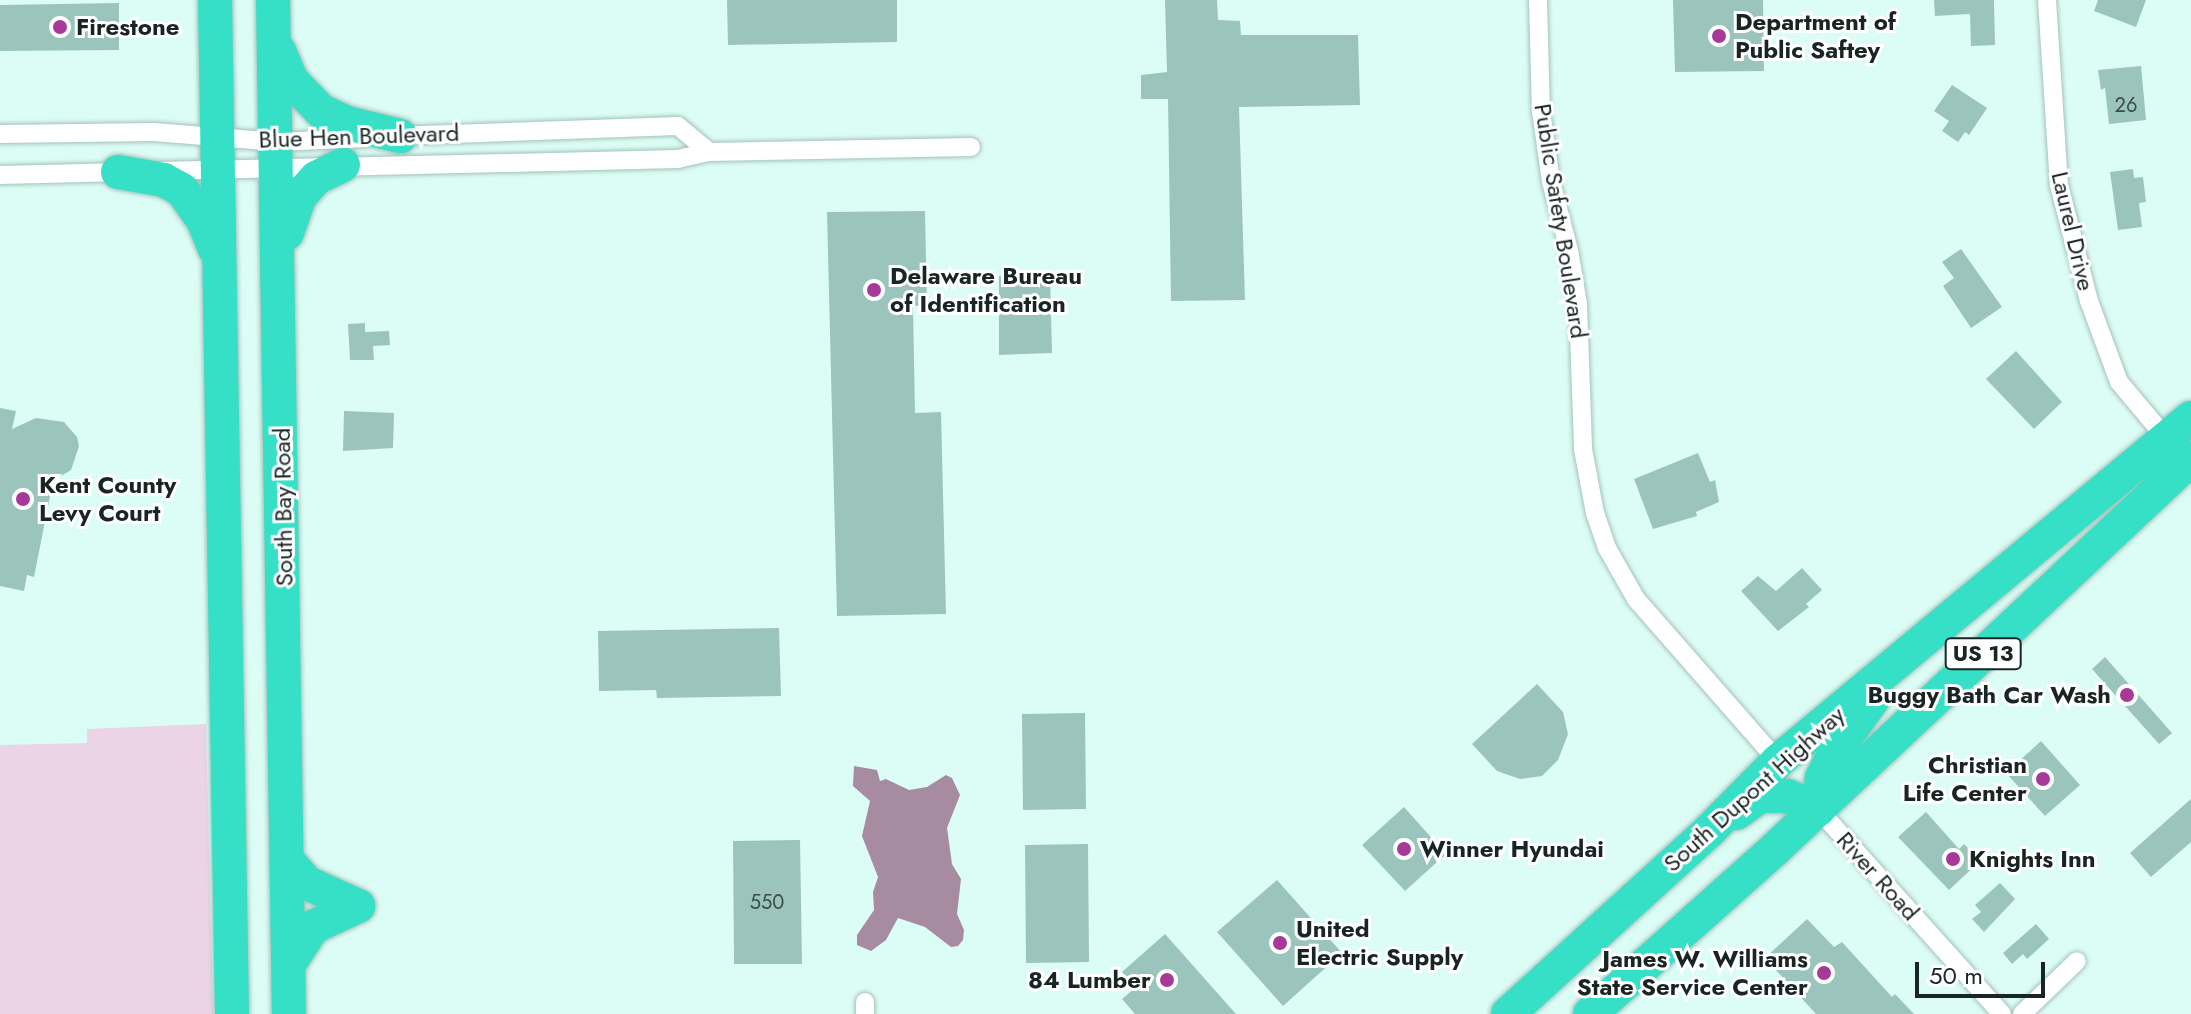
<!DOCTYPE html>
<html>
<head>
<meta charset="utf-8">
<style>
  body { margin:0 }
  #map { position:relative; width:2191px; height:1014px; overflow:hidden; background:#dcfdf5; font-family:Jost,sans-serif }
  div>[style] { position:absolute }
  .green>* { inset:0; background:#ead4e5 }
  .water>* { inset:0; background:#a68ba1 }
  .building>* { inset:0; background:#9bc5bc }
  .roads { filter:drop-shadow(0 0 2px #a3c2bb) drop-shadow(0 0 2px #a3c2bb) }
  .street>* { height:18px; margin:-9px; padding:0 9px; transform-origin:9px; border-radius:9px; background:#fff }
  .highway>* { height:34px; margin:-17px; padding:0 17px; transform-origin:17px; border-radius:17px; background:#35e0c7 }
  .dots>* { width:22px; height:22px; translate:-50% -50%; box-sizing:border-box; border:4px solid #fff; border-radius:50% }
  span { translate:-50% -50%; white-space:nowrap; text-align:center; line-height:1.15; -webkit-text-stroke:6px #fff; paint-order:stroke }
  .number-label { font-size:20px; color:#3a4d49 }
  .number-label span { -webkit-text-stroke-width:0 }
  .shield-label span { padding:2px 6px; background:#fff; border:2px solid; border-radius:6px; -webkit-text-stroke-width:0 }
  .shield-label { font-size:22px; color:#192523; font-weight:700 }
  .poi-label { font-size:24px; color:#192523; font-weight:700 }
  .left { translate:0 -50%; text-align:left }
  .right { translate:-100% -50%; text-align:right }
  .street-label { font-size:24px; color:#192523 }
  .scale { position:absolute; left:1915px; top:962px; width:130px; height:36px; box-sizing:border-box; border:4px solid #192523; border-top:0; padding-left:10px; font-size:24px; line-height:28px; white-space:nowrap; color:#192523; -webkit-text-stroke:6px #fff; paint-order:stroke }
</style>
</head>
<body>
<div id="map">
  <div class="green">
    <div style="clip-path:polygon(206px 724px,213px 1014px,0 1014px,0 745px,87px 743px,87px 729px)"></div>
  </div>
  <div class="water">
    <div style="clip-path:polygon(854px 766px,877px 770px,880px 781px,886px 779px,909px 790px,927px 787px,946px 775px,952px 778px,960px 795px,947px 828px,952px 864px,961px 879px,957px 914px,964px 930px,963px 940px,958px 946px,951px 947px,925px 927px,898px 918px,886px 940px,871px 951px,857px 945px,857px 935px,874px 910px,873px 892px,878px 877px,862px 836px,870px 801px,853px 786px)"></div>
  </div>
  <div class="building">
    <div style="clip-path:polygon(727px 0,897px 0,897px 42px,728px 45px)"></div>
    <div style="clip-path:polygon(1165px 0,1217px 0,1218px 20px,1240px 21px,1241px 35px,1358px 35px,1360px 105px,1239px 107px,1245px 300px,1171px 301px,1168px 99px,1141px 99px,1141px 75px,1167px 72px)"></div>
    <div style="clip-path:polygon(1673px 0,1763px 0,1764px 71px,1675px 72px)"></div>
    <div style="clip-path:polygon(1934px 0,1994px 0,1995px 45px,1971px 46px,1970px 14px,1935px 16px)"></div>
    <div style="clip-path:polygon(2098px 0,2146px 0,2136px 27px,2094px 11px)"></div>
    <div style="clip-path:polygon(119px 3px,119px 50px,0 51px,0 5px)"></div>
    <div style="clip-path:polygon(2141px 66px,2146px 120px,2109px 124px,2105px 88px,2101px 90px,2098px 70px)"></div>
    <div style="clip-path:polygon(1952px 85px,1987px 108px,1969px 135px,1965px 132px,1958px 142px,1942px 131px,1949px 121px,1934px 111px)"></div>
    <div style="clip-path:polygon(2133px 169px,2134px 178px,2143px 177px,2146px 202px,2139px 203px,2142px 227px,2118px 230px,2110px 172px)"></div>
    <div style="clip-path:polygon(925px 211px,927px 306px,913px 306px,915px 413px,941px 412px,946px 614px,837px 616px,827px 212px)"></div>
    <div style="clip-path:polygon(1961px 249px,2002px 307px,1971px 328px,1943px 286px,1954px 278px,1942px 262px)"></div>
    <div style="clip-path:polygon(1050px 274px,1052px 353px,999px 355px,999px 276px)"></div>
    <div style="clip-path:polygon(365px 323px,365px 332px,389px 331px,390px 345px,373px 346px,374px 360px,350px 360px,348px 324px)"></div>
    <div style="clip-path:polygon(2016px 351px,2062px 402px,2034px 429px,1986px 379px)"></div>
    <div style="clip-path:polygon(0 408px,16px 411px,12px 429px,36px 418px,64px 422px,77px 437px,79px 446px,71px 470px,53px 481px,34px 577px,27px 575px,24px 591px,0 586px)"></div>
    <div style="clip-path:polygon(344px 411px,394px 413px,393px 448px,343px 451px)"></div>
    <div style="clip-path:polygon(1698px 453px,1710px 482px,1715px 480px,1719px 502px,1696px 512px,1697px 516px,1653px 529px,1634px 479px)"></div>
    <div style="clip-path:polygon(1802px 568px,1822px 590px,1806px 604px,1809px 607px,1778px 631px,1741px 591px,1758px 576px,1776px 591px)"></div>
    <div style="clip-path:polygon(779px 628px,781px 696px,657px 698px,656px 690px,599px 691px,598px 631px)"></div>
    <div style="clip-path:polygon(2105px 657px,2172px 733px,2159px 744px,2092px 669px)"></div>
    <div style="clip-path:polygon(1537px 684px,1563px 712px,1568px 734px,1558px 760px,1542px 776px,1520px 779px,1497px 771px,1472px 744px)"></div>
    <div style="clip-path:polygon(1085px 713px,1086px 809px,1023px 810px,1022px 714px)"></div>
    <div style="clip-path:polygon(2041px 741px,2080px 785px,2045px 816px,2006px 773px)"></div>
    <div style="clip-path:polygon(2191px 799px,2191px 842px,2151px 877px,2130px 853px)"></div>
    <div style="clip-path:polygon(1404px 807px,1446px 854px,1405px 891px,1362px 845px)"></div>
    <div style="clip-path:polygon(1926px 812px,1959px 849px,1964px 844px,1980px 861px,1949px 890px,1898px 837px)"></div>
    <div style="clip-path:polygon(800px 840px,802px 964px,734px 964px,733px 841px)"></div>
    <div style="clip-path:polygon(1088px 844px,1089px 962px,1026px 963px,1025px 845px)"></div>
    <div style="clip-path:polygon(1277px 880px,1342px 953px,1283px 1006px,1217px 932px)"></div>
    <div style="clip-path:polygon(2000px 883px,2015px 899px,1984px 932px,1972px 919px,1981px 912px,1975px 905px)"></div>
    <div style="clip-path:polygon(1807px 919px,1834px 947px,1842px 942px,1892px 997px,1895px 994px,1914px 1014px,1816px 1014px,1765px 958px)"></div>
    <div style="clip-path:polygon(2036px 924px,2049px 939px,2027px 959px,2023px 954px,2012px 964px,2003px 953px)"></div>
    <div style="clip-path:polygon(1165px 934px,1236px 1014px,1135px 1014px,1122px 999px,1136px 987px,1122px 972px)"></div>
  </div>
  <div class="roads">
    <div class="street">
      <div style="left:1538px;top:0;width:111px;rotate:88.5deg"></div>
      <div style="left:1541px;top:111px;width:72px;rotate:82deg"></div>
      <div style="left:1551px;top:182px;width:70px;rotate:75.2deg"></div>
      <div style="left:1569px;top:250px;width:55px;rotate:80.5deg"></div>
      <div style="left:1578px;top:304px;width:145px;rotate:88deg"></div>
      <div style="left:1583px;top:449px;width:65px;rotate:79.4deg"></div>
      <div style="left:1595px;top:513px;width:37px;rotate:71deg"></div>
      <div style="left:1607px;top:548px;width:59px;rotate:60.4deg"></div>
      <div style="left:1636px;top:599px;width:215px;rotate:48.8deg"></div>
      <div style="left:2047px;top:0;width:185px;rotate:86.3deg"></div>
      <div style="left:2059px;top:185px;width:120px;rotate:75.5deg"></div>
      <div style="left:2089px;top:301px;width:86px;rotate:69.7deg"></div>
      <div style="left:2119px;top:382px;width:75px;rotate:49.9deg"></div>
      <div style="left:0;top:134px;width:154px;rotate:-0.7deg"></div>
      <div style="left:154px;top:132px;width:124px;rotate:4.6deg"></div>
      <div style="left:278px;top:142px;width:86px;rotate:-2.7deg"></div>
      <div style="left:393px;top:136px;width:285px;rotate:-2deg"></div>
      <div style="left:678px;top:126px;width:40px;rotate:40deg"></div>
      <div style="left:159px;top:171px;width:519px;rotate:-1.32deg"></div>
      <div style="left:678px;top:159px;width:32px;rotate:-13deg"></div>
      <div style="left:709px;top:152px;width:262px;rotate:-1.1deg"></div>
      <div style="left:0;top:175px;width:125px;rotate:-1.4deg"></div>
      <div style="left:1818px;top:809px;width:275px;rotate:48.1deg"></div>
      <div style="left:865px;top:1002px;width:12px;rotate:90deg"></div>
      <div style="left:2022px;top:1014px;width:76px;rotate:-43.9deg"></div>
    </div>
    <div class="highway">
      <div style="left:215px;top:0;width:1014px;rotate:89.04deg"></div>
      <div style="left:273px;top:0;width:1014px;rotate:89.1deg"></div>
      <div style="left:279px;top:51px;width:33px;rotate:67deg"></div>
      <div style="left:292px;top:81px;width:42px;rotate:46deg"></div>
      <div style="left:321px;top:111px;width:29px;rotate:25deg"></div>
      <div style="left:347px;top:123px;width:55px;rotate:13.8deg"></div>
      <div style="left:118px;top:172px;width:47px;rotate:9.9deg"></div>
      <div style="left:164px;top:180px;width:21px;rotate:29deg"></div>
      <div style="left:182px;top:190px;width:39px;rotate:55deg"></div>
      <div style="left:204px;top:222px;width:29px;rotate:68deg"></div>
      <div style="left:287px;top:233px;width:39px;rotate:-71deg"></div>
      <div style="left:300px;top:196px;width:24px;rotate:-48deg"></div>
      <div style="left:316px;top:178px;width:30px;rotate:-26deg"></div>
      <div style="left:1736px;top:813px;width:29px;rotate:-35deg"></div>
      <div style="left:1760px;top:796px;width:27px"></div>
      <div style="left:1787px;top:796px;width:34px;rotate:23deg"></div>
      <div style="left:1818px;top:809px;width:31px;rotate:-83deg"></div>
      <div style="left:1822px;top:778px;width:31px;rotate:-63deg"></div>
      <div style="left:1836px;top:750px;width:63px;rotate:-54deg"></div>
      <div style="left:287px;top:860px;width:30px;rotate:49deg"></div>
      <div style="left:307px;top:883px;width:56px;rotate:24.3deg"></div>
      <div style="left:289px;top:964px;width:44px;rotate:-57deg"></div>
      <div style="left:313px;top:927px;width:50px;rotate:-25deg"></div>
      <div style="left:1508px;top:1014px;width:272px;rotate:-42.3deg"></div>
      <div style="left:1709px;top:831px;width:98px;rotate:-45.4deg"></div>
      <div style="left:1778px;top:761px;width:537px;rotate:-39.71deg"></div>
      <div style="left:1590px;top:1014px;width:248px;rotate:-41.7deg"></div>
      <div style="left:1775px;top:849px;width:570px;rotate:-43.15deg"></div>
    </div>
  </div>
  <div class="dots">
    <div style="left:60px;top:27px;background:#a73a99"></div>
    <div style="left:1719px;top:36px;background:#a73a99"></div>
    <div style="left:874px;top:290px;background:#a73a99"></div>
    <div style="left:23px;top:499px;background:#a73a99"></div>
    <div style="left:2127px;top:695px;background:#a73a99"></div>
    <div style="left:2043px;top:779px;background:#a73a99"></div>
    <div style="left:1404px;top:849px;background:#a73a99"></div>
    <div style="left:1953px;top:859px;background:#a73a99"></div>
    <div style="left:1280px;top:943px;background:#a73a99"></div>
    <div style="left:1824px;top:973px;background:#a73a99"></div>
    <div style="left:1167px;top:980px;background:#a73a99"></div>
  </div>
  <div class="number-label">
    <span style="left:2126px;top:105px">26</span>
    <span style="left:767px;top:902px">550</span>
  </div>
  <div class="shield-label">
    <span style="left:1983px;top:654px">US 13</span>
  </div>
  <div class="poi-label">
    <span class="left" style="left:1735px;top:36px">Department of<br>Public Saftey</span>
    <span class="left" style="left:76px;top:27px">Firestone</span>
    <span class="left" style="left:890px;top:290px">Delaware Bureau<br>of Identification</span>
    <span class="left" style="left:39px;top:499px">Kent County<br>Levy Court</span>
    <span class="right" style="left:2111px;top:695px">Buggy Bath Car Wash</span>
    <span class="right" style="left:2027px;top:779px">Christian<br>Life Center</span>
    <span class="left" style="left:1420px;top:849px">Winner Hyundai</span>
    <span class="left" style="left:1969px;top:859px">Knights Inn</span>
    <span class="left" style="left:1296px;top:943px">United<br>Electric Supply</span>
    <span class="right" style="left:1808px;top:973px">James W. Williams<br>State Service Center</span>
    <span class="right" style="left:1151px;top:980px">84 Lumber</span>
  </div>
  <div class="street-label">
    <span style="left:359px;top:136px;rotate:-2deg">Blue Hen Boulevard</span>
    <span style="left:1561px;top:221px;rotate:81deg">Public Safety Boulevard</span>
    <span style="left:2073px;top:231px;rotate:77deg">Laurel Drive</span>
    <span style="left:283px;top:507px;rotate:-91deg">South Bay Road</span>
    <span style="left:1754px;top:789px;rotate:-42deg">South Dupont Highway</span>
    <span style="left:1878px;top:876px;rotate:48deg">River Road</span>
  </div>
  <div class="scale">50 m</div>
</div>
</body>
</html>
